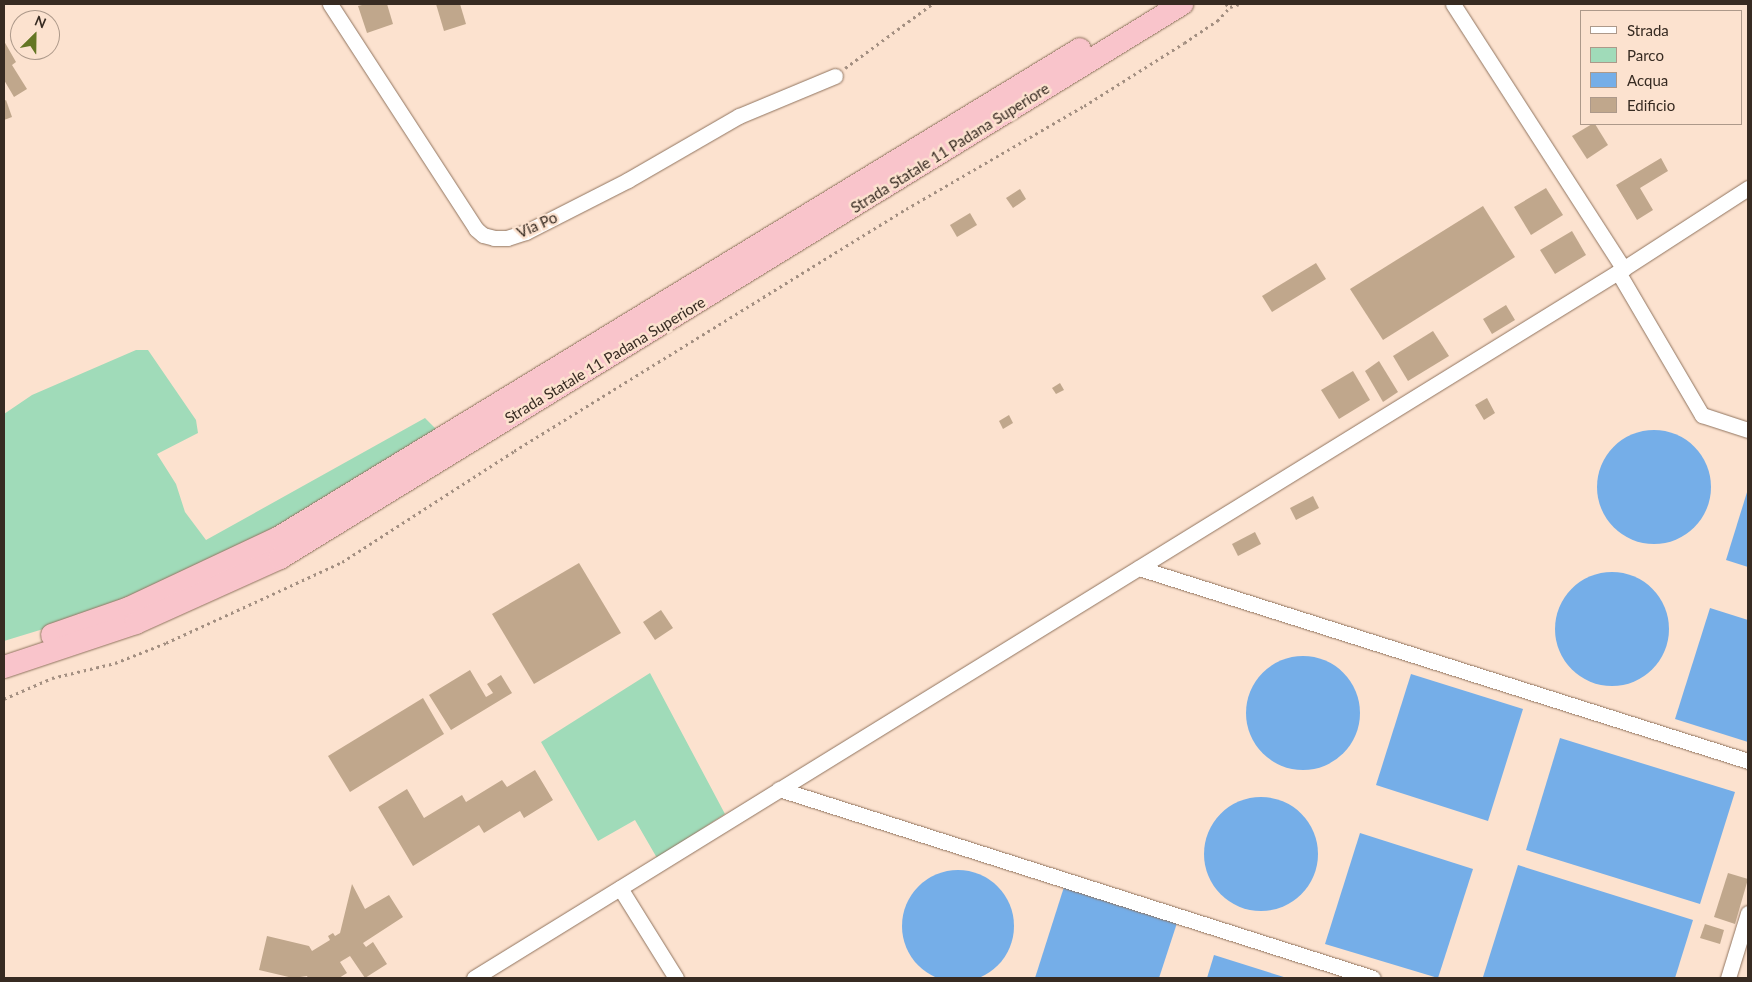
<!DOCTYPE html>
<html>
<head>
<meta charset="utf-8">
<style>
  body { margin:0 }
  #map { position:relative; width:1752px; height:982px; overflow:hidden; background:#fce2cf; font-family:Lato,sans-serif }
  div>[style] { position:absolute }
  .green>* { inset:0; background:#a0dbb9 }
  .water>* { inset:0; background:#75aee8 }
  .round { border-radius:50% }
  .building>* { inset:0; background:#c0a78c }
  .path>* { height:2.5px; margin-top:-1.25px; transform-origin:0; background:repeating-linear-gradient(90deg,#a38f81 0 2.5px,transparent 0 6.5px) }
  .roads { filter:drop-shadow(0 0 1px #90745f) drop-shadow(0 0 1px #90745f) }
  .minor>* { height:15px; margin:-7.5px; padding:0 7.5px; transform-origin:7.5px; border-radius:7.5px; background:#fff }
  .highway>* { height:22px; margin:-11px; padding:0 11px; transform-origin:11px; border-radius:11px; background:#f9c4cb }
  span { translate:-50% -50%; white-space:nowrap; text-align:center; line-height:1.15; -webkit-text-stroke:5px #fce2cf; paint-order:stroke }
  .street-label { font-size:15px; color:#372b22 }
  .frame { position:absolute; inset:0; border:5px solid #372b22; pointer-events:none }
  .legend { position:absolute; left:1580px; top:10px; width:162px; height:115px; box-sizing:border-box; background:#fce2cf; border:1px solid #ad998a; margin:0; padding:6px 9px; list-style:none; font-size:15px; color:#372b22 }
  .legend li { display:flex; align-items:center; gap:10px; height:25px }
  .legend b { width:25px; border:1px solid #ad998a }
  .north { position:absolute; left:10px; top:10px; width:50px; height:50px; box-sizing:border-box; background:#fce2cf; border:1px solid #ad998a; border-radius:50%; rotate:23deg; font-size:14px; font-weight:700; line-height:20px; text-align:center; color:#372b22 }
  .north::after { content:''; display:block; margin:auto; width:18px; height:22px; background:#647624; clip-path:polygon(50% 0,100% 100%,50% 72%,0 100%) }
</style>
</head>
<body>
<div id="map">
  <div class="green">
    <div style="clip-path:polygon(136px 350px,148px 350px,196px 420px,198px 433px,157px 454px,176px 484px,185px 512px,206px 540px,425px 418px,439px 432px,239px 548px,158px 586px,63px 623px,4px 641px,4px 414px,32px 395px)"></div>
    <div style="clip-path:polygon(650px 673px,725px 814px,657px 858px,635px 820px,598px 841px,541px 742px)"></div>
  </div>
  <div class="water">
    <div class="round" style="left:1597px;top:430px;width:114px;height:114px"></div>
    <div style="clip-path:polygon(1748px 489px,1748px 567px,1726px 560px)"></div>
    <div class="round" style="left:1555px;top:572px;width:114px;height:114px"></div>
    <div style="clip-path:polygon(1710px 608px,1748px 620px,1748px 742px,1675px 719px)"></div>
    <div class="round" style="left:1246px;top:656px;width:114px;height:114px"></div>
    <div style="clip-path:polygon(1411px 674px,1523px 709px,1488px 821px,1376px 785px)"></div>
    <div style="clip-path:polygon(1560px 738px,1735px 792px,1700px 904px,1526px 850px)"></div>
    <div class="round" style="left:1204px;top:797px;width:114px;height:114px"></div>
    <div style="clip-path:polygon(1360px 833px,1473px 869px,1438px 978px,1325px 944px)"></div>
    <div style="clip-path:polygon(1518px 865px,1693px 920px,1675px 978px,1483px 977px)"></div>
    <div class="round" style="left:902px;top:870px;width:112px;height:112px"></div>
    <div style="clip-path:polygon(1064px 887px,1177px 923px,1159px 978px,1035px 978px)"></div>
    <div style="clip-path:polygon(1214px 955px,1287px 978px,1207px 978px)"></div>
  </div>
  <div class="building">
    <div style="clip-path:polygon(366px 4px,387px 4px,393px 24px,367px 33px,358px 6px)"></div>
    <div style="clip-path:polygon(436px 4px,460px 4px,466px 24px,444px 31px)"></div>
    <div style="clip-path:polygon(4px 41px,16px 62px,12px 65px,27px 89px,14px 97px,4px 80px)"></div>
    <div style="clip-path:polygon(6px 100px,12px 117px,4px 120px,4px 101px)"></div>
    <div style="clip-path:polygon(1592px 124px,1595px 124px,1608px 145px,1587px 159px,1572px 136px)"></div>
    <div style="clip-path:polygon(1661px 158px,1668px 171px,1640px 188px,1653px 210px,1637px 220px,1616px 185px)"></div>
    <div style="clip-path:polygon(1546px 188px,1563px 215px,1531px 235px,1514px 207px)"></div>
    <div style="clip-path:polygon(1020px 189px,1026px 199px,1013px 208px,1006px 198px)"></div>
    <div style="clip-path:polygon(1483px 206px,1515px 257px,1383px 340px,1350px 289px)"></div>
    <div style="clip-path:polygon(970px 213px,977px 225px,957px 237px,950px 225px)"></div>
    <div style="clip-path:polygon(1572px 231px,1586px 255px,1555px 274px,1540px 250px)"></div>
    <div style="clip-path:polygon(1316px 263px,1326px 279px,1272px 312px,1262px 296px)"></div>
    <div style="clip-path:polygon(1506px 305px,1515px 320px,1492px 334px,1483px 319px)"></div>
    <div style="clip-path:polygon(1433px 331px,1449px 356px,1408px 381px,1393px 356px)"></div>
    <div style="clip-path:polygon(1379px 361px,1398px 392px,1383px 402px,1365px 371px)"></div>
    <div style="clip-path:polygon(1353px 371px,1370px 400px,1339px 419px,1321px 390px)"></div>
    <div style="clip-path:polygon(1060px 383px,1064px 390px,1056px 394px,1052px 388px)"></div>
    <div style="clip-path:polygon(1487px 398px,1495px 413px,1484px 420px,1475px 405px)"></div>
    <div style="clip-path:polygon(1009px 415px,1013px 423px,1003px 429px,999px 421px)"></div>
    <div style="clip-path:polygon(1313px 496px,1319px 508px,1296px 520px,1290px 508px)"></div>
    <div style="clip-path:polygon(1255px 532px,1261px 544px,1238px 556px,1232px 544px)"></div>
    <div style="clip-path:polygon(579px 563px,621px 633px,534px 684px,492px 614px)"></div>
    <div style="clip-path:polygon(661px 610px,673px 628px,655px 640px,643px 622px)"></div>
    <div style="clip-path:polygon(470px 670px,486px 697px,493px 693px,487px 684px,501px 675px,512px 693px,451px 730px,429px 695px)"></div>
    <div style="clip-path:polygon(423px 698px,444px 734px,350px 792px,328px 756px)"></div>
    <div style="clip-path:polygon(535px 770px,553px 800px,524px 818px,520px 811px,484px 833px,479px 825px,413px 866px,378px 807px,407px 789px,424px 818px,462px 795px,466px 802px,502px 780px,507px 787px)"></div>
    <div style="clip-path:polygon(1728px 873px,1748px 879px,1735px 924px,1714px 917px)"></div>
    <div style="clip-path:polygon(352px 884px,365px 909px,389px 895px,403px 917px,363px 943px,366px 947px,373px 942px,387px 964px,365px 978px,350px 956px,340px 962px,347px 973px,339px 978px,308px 978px,307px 976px,293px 978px,259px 970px,267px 936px,309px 946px,312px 951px,330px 940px,328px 936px,333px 933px,335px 936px,340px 933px)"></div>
    <div style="clip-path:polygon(1705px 924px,1724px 930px,1720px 944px,1700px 938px)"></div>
  </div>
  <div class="path">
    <div style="left:1226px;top:4px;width:5px;rotate:37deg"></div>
    <div style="left:1230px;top:7px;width:9px;rotate:-18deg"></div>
    <div style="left:845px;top:68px;width:108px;rotate:-36.3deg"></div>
    <div style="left:4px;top:699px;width:52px;rotate:-23.6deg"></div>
    <div style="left:52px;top:678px;width:65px;rotate:-13.4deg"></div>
    <div style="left:115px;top:663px;width:55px;rotate:-21.4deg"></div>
    <div style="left:166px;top:643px;width:194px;rotate:-24.7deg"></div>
    <div style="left:342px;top:562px;width:205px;rotate:-32.8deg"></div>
    <div style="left:514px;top:451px;width:461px;rotate:-31.7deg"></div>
    <div style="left:906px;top:209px;width:206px;rotate:-30.1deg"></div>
    <div style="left:1084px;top:106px;width:118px;rotate:-32.2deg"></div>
    <div style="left:1184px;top:43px;width:40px;rotate:-34deg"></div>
    <div style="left:1217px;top:21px;width:19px;rotate:-47deg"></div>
  </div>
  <div class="roads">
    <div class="minor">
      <div style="left:330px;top:4px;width:268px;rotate:57deg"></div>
      <div style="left:476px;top:229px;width:9px;rotate:41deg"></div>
      <div style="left:483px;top:235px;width:11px;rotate:15deg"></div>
      <div style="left:494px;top:238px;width:13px"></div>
      <div style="left:507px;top:238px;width:20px;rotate:-18deg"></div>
      <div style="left:526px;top:232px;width:114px;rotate:-27deg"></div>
      <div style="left:628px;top:180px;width:128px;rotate:-30deg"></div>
      <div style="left:739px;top:116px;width:104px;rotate:-22.6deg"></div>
      <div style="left:1453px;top:4px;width:315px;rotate:57.2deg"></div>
      <div style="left:1748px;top:188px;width:155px;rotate:147.1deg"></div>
      <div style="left:1618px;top:272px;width:166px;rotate:59.6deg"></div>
      <div style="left:1702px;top:415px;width:48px;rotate:18.1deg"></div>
      <div style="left:1139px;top:568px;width:639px;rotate:17.58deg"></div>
      <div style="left:779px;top:789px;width:623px;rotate:17.65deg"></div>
      <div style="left:620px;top:888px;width:106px;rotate:58.1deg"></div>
      <div style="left:474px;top:978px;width:1344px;rotate:-31.68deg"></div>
      <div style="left:1728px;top:978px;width:68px;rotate:-72.9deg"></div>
    </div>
    <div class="highway">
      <div style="left:52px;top:635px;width:82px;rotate:-19.3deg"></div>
      <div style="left:129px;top:608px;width:165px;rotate:-25.2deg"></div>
      <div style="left:278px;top:538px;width:939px;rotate:-31.37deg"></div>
      <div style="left:4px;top:667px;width:139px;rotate:-18.4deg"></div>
      <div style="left:136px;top:623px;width:158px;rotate:-24.3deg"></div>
      <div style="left:280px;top:558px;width:1059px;rotate:-31.56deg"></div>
    </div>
  </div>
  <div class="street-label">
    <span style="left:950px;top:148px;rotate:-32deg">Strada Statale 11 Padana Superiore</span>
    <span style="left:537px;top:225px;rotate:-24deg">Via Po</span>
    <span style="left:605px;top:360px;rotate:-31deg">Strada Statale 11 Padana Superiore</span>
  </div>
  <div class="frame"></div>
  <ul class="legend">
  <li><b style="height:6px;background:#fff"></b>Strada</li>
  <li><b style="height:14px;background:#a0dbb9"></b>Parco</li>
  <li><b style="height:14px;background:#75aee8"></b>Acqua</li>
  <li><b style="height:14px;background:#c0a78c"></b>Edificio</li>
  </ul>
  <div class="north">N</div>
</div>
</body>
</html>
